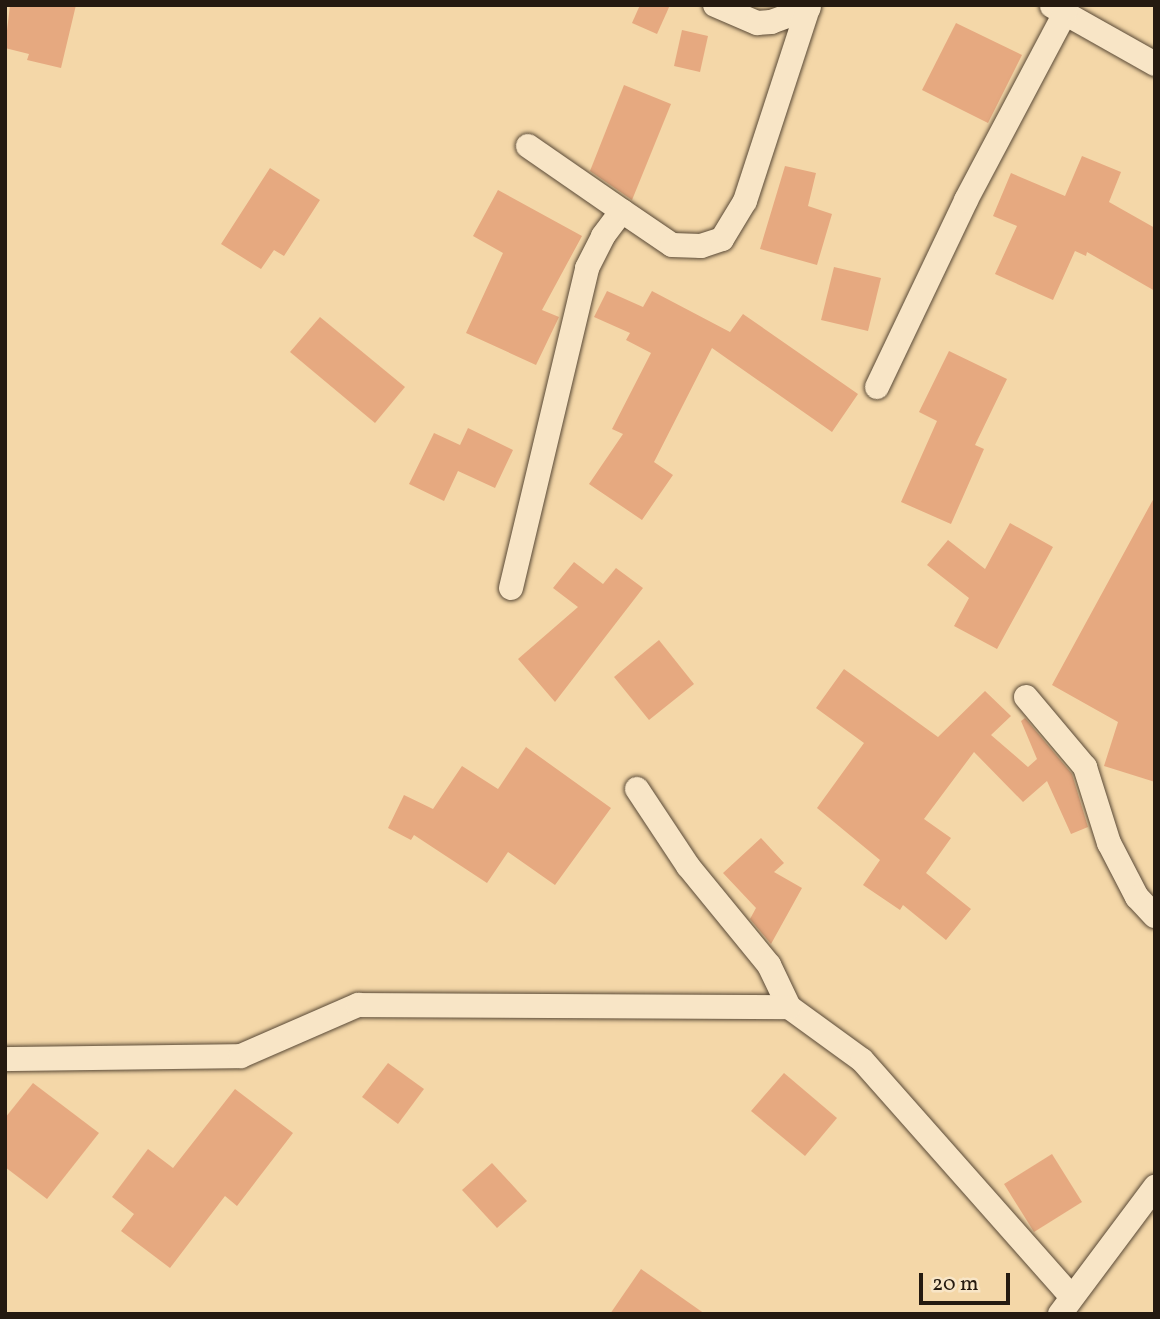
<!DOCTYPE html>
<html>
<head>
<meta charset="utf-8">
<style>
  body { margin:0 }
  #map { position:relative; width:1160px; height:1319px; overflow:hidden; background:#f4d7a8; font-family:Vollkorn,serif }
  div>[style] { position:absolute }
  .building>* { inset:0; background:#e6a980 }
  .roads { filter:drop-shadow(0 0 2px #594936) drop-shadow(0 0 2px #594936) }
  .street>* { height:24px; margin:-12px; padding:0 12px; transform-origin:12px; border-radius:12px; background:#f8e5c6 }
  span { translate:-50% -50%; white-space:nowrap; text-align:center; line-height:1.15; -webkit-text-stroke:5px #f8e5c6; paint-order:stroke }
  .frame { position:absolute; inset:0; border:7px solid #251a10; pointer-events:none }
  .scale { position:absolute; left:919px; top:1273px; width:91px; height:32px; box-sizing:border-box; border:4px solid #251a10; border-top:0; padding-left:9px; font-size:21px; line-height:24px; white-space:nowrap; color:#251a10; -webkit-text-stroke:5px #f8e5c6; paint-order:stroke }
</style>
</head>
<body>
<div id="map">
  <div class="building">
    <div style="clip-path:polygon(10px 5px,76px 5px,61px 68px,27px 60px,29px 54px,5px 48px)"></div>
    <div style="clip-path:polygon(640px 5px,670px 5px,657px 34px,632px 23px)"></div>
    <div style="clip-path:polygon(956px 23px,1022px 55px,988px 123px,922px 90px)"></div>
    <div style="clip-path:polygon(682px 30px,708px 36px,700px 72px,674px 66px)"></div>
    <div style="clip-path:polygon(624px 85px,671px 104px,632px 200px,590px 171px)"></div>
    <div style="clip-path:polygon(1082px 156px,1121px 172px,1109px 202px,1155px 228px,1155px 291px,1087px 252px,1086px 256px,1075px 251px,1053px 300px,995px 274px,1017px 226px,993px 216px,1011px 173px,1065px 196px)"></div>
    <div style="clip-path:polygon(785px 166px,816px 173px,808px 206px,832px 214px,817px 265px,760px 249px)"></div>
    <div style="clip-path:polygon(270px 168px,320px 200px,284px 256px,274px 250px,261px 269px,221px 244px)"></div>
    <div style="clip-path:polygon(498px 190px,582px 236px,542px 310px,559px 317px,536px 365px,466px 333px,503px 253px,473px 236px)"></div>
    <div style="clip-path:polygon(834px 267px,881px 278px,868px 331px,821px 320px)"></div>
    <div style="clip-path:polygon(607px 291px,643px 307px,652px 291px,730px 332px,743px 314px,858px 394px,832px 432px,712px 348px,654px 462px,673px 475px,642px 520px,589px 484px,623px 434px,612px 429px,651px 353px,626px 340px,630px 333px,594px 317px)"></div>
    <div style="clip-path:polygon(320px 317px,405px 387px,375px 423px,290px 352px)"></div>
    <div style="clip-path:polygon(949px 351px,1007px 379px,975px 445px,984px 449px,951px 524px,901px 502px,937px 421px,919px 412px)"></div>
    <div style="clip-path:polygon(468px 428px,513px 450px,495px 488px,458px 471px,444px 501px,409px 484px,434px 433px,460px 445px)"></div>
    <div style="clip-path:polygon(1155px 496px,1155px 782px,1104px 766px,1118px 722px,1052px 685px)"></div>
    <div style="clip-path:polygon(1010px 523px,1053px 547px,997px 649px,954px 626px,969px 598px,927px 565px,948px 540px,985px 569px)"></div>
    <div style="clip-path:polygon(574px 562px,603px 584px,616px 568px,643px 588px,555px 702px,518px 659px,578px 607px,553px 588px)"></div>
    <div style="clip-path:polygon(659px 640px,694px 684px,649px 720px,614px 677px)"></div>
    <div style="clip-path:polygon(844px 669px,938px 737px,985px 691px,1011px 716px,991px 735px,1028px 767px,1037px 759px,1021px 721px,1025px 718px,1072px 774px,1088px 827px,1071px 834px,1047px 781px,1023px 802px,974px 752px,924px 819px,951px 838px,926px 873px,971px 909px,946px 940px,903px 905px,900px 910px,863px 885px,880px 860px,817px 808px,864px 743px,816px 708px)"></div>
    <div style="clip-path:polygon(526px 747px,611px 808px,555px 885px,508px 852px,487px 883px,414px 835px,411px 840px,388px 828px,404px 795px,433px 809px,462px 766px,498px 789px)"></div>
    <div style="clip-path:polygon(761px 838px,784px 863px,774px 872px,802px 888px,771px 944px,750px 919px,756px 908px,723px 873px)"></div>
    <div style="clip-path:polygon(388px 1063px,424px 1089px,398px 1124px,362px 1097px)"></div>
    <div style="clip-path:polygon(784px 1073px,837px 1118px,805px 1156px,751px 1111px)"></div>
    <div style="clip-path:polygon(33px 1083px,99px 1133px,47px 1199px,5px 1167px,5px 1118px)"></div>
    <div style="clip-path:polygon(235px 1089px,293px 1133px,237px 1206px,225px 1196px,170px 1268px,121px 1231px,134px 1214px,112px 1197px,148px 1149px,173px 1168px)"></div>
    <div style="clip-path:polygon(1052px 1154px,1082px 1202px,1034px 1232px,1004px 1184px)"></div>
    <div style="clip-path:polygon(492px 1163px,527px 1201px,497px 1228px,462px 1190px)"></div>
    <div style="clip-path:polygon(641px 1269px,705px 1314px,610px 1314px)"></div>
  </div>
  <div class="roads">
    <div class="street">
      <div style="left:715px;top:5px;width:46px;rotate:23.2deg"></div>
      <div style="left:757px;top:23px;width:14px;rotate:-4deg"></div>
      <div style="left:771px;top:22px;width:40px;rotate:-20.2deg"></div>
      <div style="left:1052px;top:6px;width:118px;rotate:29.4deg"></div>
      <div style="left:528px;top:146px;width:114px;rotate:34.7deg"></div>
      <div style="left:877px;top:387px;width:207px;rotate:-64.5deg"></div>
      <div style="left:966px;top:200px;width:212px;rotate:-62.1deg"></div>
      <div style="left:511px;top:588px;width:329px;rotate:-76.6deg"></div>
      <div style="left:587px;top:268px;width:36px;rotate:-63deg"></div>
      <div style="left:603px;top:236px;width:31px;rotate:-53deg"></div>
      <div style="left:622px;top:211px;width:60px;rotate:34.2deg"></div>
      <div style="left:672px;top:245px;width:29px;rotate:2deg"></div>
      <div style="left:701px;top:246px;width:22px;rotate:-18deg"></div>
      <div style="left:722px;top:239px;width:44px;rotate:-58.8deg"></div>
      <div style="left:745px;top:201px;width:206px;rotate:-71.9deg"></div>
      <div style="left:1026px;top:697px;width:92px;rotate:49.9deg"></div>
      <div style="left:1085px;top:767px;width:80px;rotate:72.5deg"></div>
      <div style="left:1109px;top:843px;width:61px;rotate:62.6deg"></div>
      <div style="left:1137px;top:897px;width:26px;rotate:47deg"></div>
      <div style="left:637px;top:789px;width:92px;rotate:56.5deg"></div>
      <div style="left:688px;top:866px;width:128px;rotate:50.7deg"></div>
      <div style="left:769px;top:965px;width:47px;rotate:64.5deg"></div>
      <div style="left:789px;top:1007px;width:90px;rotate:36deg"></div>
      <div style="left:862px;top:1060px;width:315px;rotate:48.5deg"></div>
      <div style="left:5px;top:1059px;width:236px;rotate:-0.7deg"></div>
      <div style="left:241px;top:1056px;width:128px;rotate:-23.6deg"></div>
      <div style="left:358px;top:1005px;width:431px;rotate:0.3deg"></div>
      <div style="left:1060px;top:1314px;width:159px;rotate:-53.2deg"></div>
    </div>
  </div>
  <div class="frame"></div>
  <div class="scale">20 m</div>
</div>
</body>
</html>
